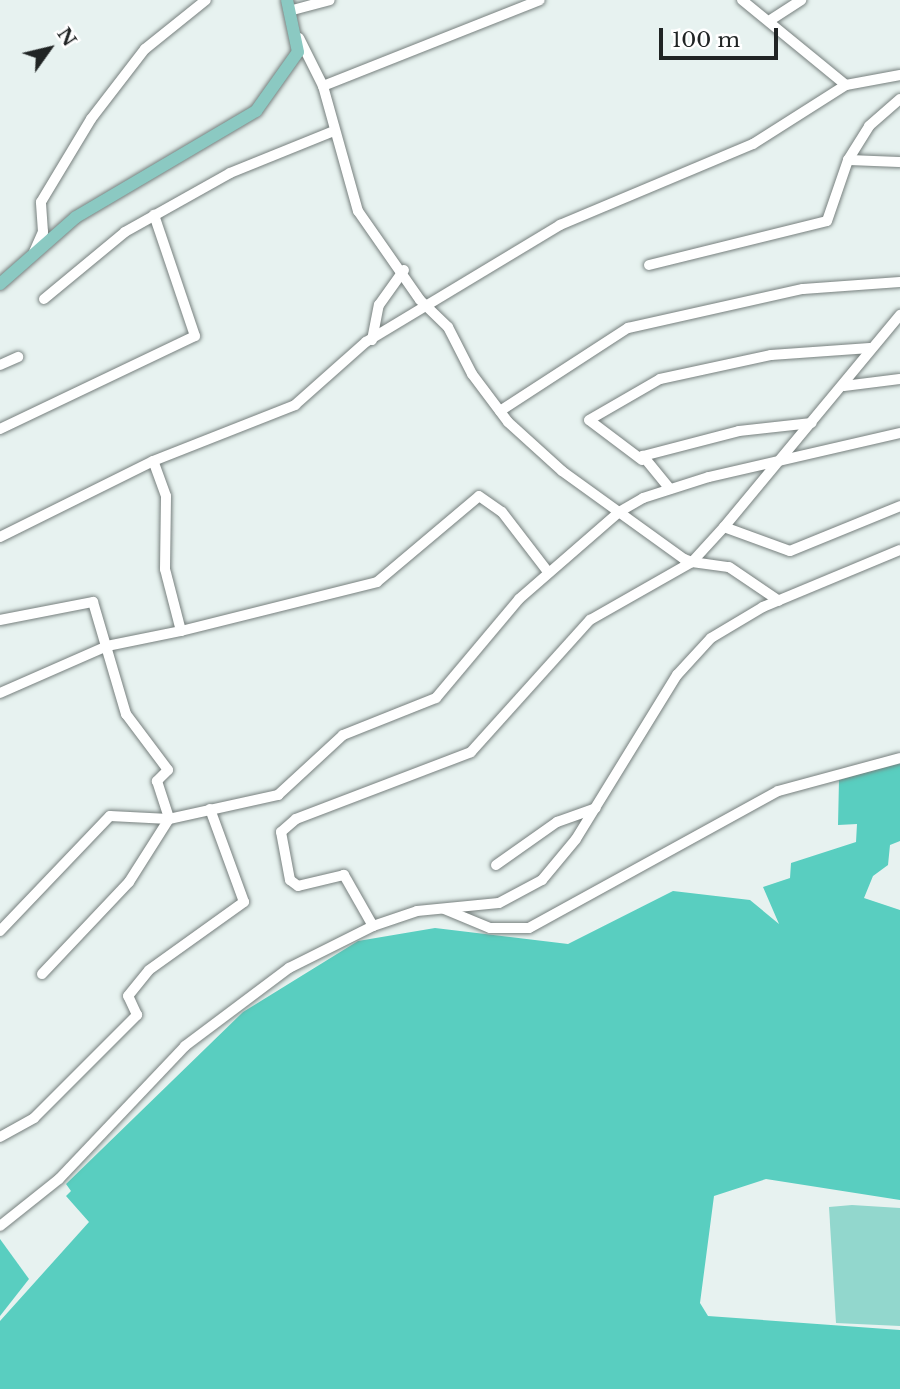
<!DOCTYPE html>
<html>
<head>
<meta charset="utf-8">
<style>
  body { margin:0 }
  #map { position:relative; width:900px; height:1389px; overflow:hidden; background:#e7f2f0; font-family:"Libre Baskerville",serif }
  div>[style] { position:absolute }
  .green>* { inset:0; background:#92d7cd }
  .forest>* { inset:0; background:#59cec0 }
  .roads { filter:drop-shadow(0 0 2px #77807e) drop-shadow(0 0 2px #77807e) }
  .minor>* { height:10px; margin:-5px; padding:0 5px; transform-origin:5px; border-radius:5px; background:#fff }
  .major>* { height:12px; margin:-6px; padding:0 6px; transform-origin:6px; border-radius:6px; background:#8bc9c2 }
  span { translate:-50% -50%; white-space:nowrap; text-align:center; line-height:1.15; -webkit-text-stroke:5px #fff; paint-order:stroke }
  .north { position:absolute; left:14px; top:14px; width:70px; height:70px; -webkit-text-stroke:5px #fff; paint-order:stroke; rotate:56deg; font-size:19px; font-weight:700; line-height:28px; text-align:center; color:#202424 }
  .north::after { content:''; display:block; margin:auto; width:24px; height:32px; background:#202424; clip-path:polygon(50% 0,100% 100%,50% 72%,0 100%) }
  .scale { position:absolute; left:659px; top:28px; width:119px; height:32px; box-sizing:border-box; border:4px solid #202424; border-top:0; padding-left:9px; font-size:21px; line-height:24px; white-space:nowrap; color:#202424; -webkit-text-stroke:5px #fff; paint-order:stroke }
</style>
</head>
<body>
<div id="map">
  <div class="green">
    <div style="clip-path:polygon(852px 1205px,900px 1208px,900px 1326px,836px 1323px,829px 1207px)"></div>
  </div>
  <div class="forest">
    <div style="clip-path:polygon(900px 762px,900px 841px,890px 845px,888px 865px,873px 876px,864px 898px,900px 910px,900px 1200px,766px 1179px,714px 1196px,700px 1303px,708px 1316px,900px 1330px,900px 1389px,0 1389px,0 1321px,89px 1222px,66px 1196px,71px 1191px,66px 1184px,243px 1012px,358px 941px,435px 928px,568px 944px,673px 891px,750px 900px,779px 924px,763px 887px,790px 878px,791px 863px,856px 842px,857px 824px,838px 825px,839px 780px)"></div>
    <div style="clip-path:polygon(0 1239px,29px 1279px,0 1316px)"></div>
  </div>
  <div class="roads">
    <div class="minor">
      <div style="left:742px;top:0;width:134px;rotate:39.3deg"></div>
      <div style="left:289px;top:11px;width:42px;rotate:-15deg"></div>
      <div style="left:772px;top:19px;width:35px;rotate:-33deg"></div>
      <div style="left:299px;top:38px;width:54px;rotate:63.4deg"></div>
      <div style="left:323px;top:86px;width:130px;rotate:74.4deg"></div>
      <div style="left:358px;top:211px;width:108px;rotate:55.1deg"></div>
      <div style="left:420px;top:300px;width:39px;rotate:44deg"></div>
      <div style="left:448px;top:327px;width:53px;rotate:62.9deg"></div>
      <div style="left:472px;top:374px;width:60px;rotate:53.1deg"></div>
      <div style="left:508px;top:422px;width:73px;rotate:42.2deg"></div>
      <div style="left:562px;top:471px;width:150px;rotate:35.8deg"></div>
      <div style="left:684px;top:559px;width:9px;rotate:21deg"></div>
      <div style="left:692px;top:562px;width:47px;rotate:-47.6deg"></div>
      <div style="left:724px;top:527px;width:276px;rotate:-50.3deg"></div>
      <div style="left:323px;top:86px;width:233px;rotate:-21.6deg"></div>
      <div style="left:848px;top:160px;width:52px;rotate:2.2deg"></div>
      <div style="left:34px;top:252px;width:22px;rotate:-66deg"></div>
      <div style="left:43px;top:232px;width:30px;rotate:-94deg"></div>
      <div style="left:41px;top:202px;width:97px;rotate:-58.9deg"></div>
      <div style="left:91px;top:119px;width:88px;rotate:-52.4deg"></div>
      <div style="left:145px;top:49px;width:78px;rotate:-38.8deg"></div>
      <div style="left:649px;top:265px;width:183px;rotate:-13.9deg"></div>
      <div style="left:827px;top:221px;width:65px;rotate:-71deg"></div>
      <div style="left:848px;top:160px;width:40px;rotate:-58deg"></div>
      <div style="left:869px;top:126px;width:41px;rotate:-41.1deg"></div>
      <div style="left:44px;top:299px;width:105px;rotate:-39.6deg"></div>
      <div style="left:125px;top:232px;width:120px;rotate:-29.3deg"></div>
      <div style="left:230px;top:173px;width:112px;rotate:-22deg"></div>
      <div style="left:372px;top:340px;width:36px;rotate:-79deg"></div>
      <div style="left:379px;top:305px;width:43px;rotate:-54.5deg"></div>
      <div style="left:0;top:365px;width:20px;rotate:-24deg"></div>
      <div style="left:844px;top:386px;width:56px;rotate:-7.1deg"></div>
      <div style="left:500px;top:411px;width:153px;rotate:-33deg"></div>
      <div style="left:628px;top:328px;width:179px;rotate:-12.6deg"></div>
      <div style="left:803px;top:289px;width:97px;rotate:-4.1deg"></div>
      <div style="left:0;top:429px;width:216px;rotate:-25.5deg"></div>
      <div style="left:195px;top:336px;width:128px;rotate:-108.7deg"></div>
      <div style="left:642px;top:460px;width:66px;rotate:-143deg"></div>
      <div style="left:589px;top:420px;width:82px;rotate:-30deg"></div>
      <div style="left:660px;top:379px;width:114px;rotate:-12.2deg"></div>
      <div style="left:771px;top:355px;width:99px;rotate:-4deg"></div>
      <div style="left:670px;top:489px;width:43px;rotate:-129.3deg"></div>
      <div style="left:643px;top:456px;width:99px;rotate:-14.6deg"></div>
      <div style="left:739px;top:431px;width:73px;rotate:-6.3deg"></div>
      <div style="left:724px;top:527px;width:70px;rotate:20deg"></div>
      <div style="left:790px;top:551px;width:119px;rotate:-22.2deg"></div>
      <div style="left:0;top:537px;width:171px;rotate:-26.4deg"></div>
      <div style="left:153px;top:461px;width:153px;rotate:-21.5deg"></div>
      <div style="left:295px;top:405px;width:95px;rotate:-41.6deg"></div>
      <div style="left:366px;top:342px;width:227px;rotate:-31.1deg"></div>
      <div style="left:560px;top:225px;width:209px;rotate:-22.8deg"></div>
      <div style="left:753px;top:144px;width:110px;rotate:-32.4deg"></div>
      <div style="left:846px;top:85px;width:55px;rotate:-10.5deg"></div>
      <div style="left:0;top:620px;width:95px;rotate:-11deg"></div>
      <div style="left:93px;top:602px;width:117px;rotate:73.6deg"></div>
      <div style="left:126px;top:714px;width:70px;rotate:53.1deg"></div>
      <div style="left:168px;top:770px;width:16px;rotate:135deg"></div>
      <div style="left:157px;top:781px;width:40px;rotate:72deg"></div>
      <div style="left:181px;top:631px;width:202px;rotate:-14deg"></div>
      <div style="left:377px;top:582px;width:133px;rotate:-40.1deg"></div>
      <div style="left:479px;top:496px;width:28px;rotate:35deg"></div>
      <div style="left:502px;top:512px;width:76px;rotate:52.5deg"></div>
      <div style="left:0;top:693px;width:117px;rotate:-23.7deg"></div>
      <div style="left:107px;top:646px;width:76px;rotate:-11.5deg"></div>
      <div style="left:181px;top:631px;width:64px;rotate:-104.5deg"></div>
      <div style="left:165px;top:569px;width:73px;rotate:-89.2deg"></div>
      <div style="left:166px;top:496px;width:37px;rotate:-110deg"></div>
      <div style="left:496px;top:865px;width:75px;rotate:-35.2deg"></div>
      <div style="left:557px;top:822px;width:41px;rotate:-19.7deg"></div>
      <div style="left:444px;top:909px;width:50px;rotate:22.4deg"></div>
      <div style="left:490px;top:928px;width:39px"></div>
      <div style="left:529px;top:928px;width:284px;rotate:-28.8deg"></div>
      <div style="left:778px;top:791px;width:126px;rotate:-15.1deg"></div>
      <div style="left:373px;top:926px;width:59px;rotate:-119.6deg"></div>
      <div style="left:344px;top:875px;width:47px;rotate:166.6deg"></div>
      <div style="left:298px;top:886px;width:10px;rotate:-143deg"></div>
      <div style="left:290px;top:880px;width:49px;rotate:-100.6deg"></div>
      <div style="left:281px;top:832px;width:20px;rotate:-41deg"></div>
      <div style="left:296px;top:819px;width:187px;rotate:-20.9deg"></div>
      <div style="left:471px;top:752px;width:178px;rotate:-48deg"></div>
      <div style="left:590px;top:620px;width:117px;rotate:-29.6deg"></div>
      <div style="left:692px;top:562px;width:37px;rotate:8deg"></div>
      <div style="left:729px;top:567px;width:60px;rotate:34.2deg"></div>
      <div style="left:0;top:931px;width:159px;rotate:-46.3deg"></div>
      <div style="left:110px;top:816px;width:59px;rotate:2.9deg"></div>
      <div style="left:42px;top:974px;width:127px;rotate:-46.6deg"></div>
      <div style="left:129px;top:882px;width:75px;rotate:-57.6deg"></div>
      <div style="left:169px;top:819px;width:112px;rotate:-12.4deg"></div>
      <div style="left:278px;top:795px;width:88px;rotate:-42.7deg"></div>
      <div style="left:343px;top:735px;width:100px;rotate:-21.7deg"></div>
      <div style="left:436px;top:698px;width:129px;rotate:-50deg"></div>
      <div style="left:519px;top:599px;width:133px;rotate:-41deg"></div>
      <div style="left:619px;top:512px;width:28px;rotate:-30deg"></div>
      <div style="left:643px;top:498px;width:69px;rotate:-17.7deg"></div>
      <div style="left:709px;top:477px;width:196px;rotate:-13deg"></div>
      <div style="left:0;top:1137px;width:39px;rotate:-29deg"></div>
      <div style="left:34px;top:1118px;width:146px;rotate:-45deg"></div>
      <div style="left:137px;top:1015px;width:21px;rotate:-115deg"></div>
      <div style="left:128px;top:996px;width:33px;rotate:-51deg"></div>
      <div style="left:149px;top:970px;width:117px;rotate:-35.6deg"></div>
      <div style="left:244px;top:902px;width:99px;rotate:-110.1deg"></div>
      <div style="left:0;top:1226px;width:75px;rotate:-38.5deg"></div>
      <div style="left:59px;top:1179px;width:183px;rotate:-46.5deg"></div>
      <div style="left:185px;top:1046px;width:130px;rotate:-36.9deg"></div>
      <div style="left:289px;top:968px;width:94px;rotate:-26.6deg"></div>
      <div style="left:373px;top:926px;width:46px;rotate:-18.8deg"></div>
      <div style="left:417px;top:911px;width:82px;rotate:-5.6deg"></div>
      <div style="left:499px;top:903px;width:49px;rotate:-28.1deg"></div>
      <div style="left:542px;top:880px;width:53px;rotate:-50.3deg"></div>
      <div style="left:576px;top:839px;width:193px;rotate:-58.4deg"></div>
      <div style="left:677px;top:675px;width:50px;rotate:-47.4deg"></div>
      <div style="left:711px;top:638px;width:61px;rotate:-30.8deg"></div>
      <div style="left:763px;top:607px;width:148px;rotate:-22.6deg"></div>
    </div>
    <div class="major">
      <div style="left:0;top:284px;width:101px;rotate:-41.4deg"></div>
      <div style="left:76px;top:217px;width:209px;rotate:-30.5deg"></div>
      <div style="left:256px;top:111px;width:72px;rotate:-54.6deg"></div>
      <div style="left:298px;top:52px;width:53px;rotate:-101.9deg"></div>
    </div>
  </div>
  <div class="north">N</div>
  <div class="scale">100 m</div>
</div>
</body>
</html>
